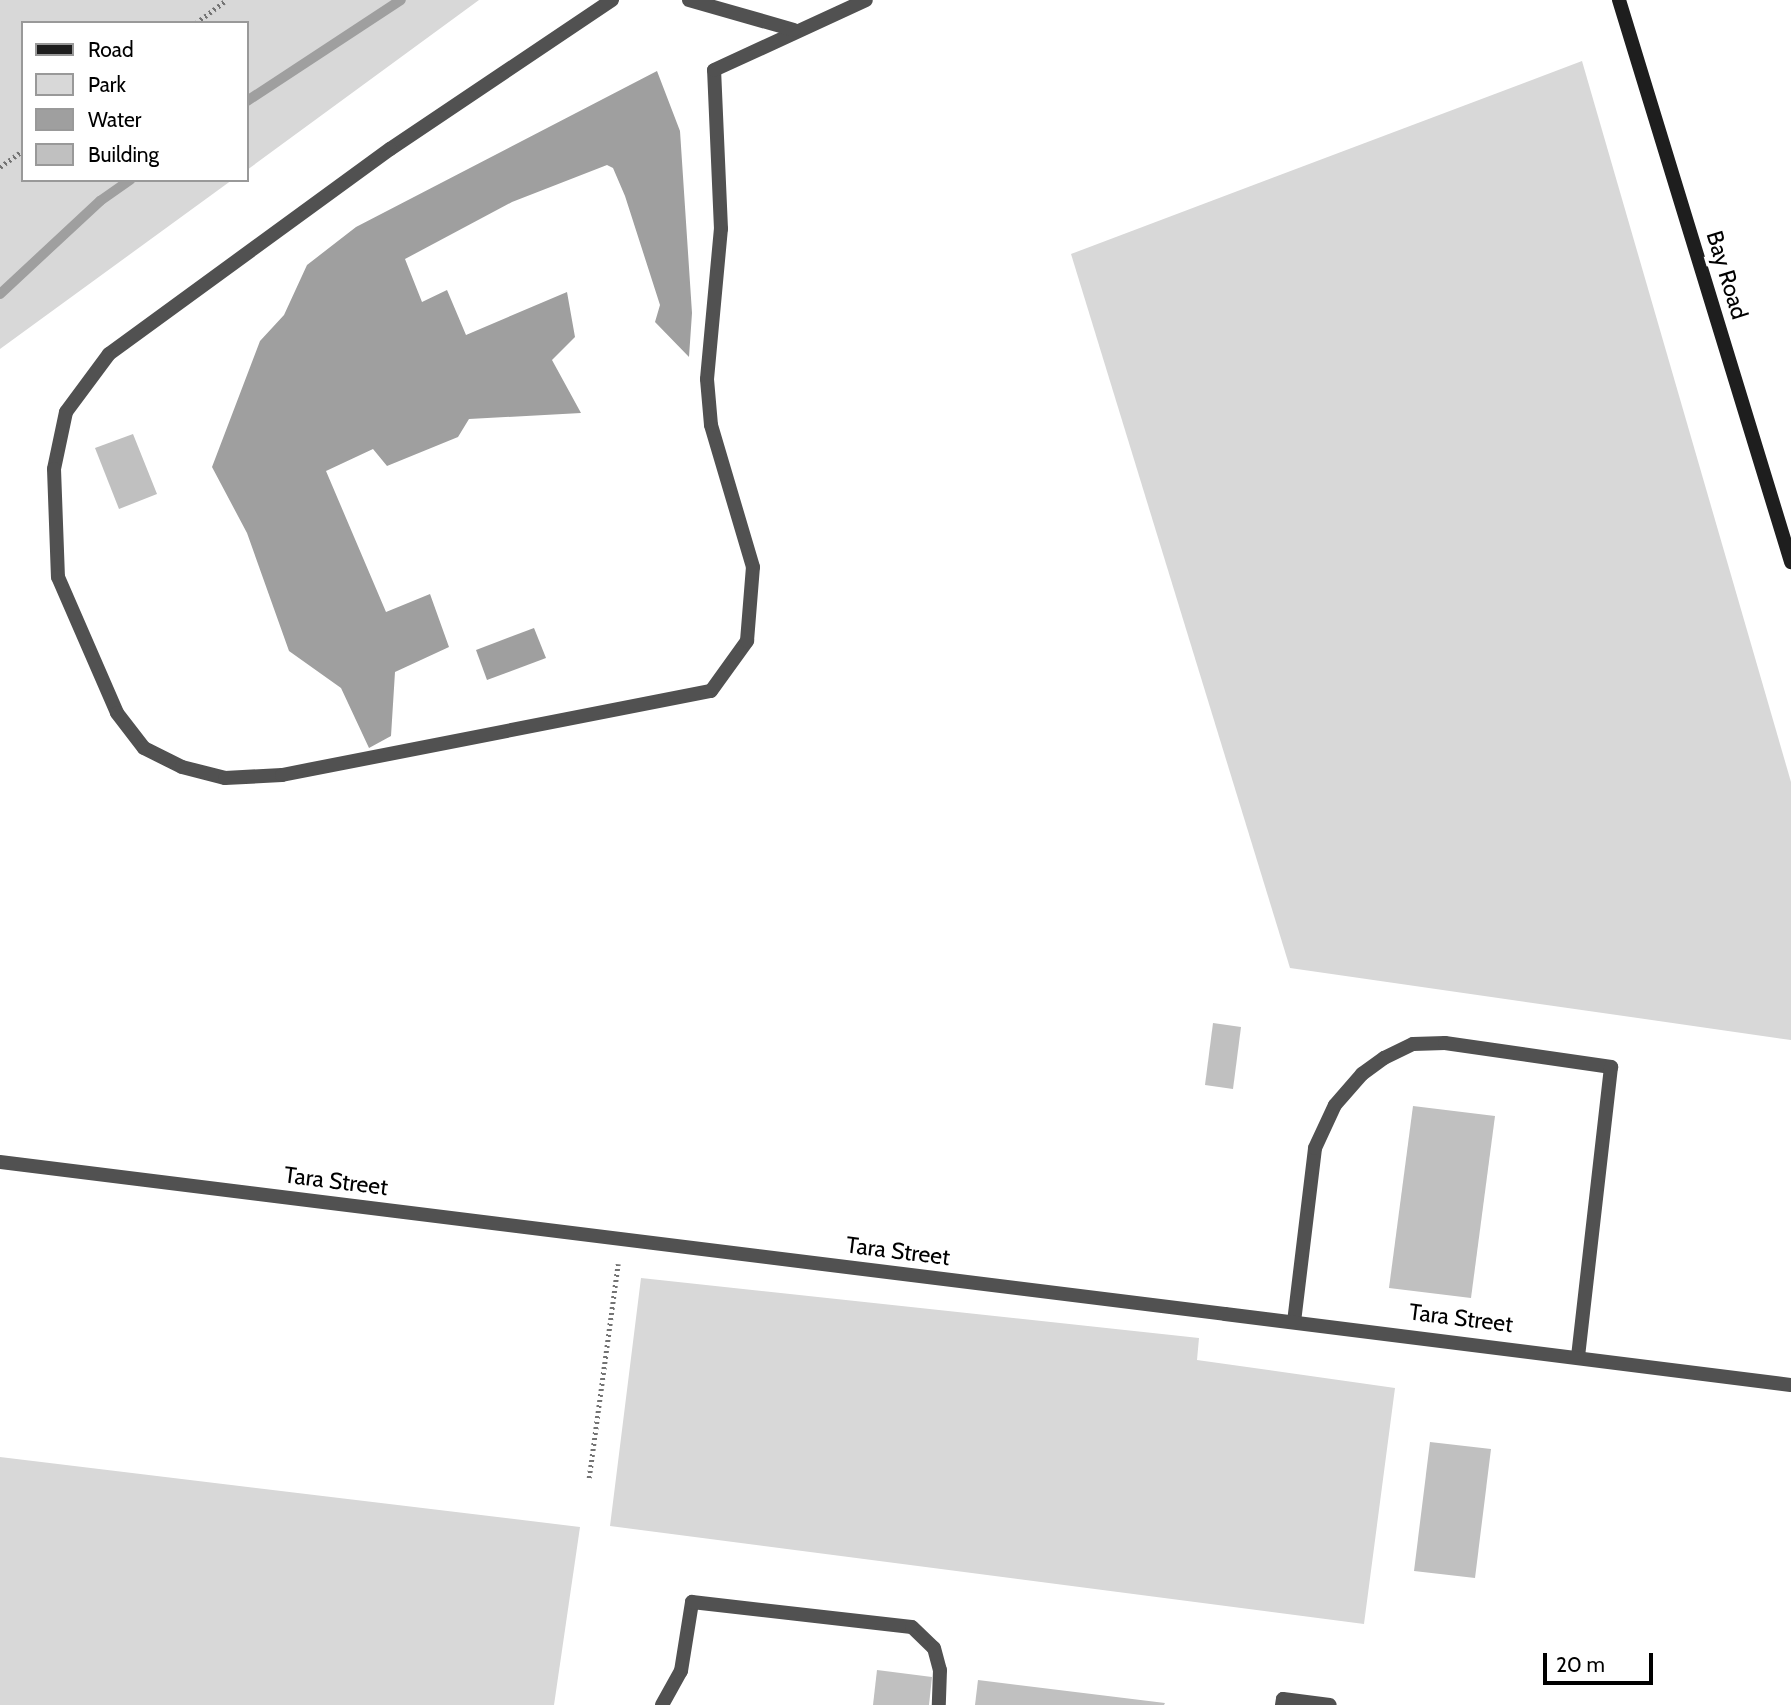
<!DOCTYPE html>
<html>
<head>
<meta charset="utf-8">
<style>
  body { margin:0 }
  #map { position:relative; width:1791px; height:1705px; overflow:hidden; background:#fff; font-family:Cabin,sans-serif }
  div>[style] { position:absolute }
  .green>* { inset:0; background:#d8d8d8 }
  .water>* { inset:0; background:#9f9f9f }
  .stream>* { height:10px; margin:-5px; padding:0 5px; transform-origin:5px; border-radius:5px; background:#9f9f9f }
  .building>* { inset:0; background:#c0c0c0 }
  .path>* { height:4.5px; margin-top:-2.25px; transform-origin:0; background:repeating-linear-gradient(90deg,#737373 0 2px,transparent 0 5.5px) }
  .lane>* { height:14px; margin:-7px; padding:0 7px; transform-origin:7px; border-radius:7px; background:#515151 }
  .street>* { height:14px; margin:-7px; padding:0 7px; transform-origin:7px; border-radius:7px; background:#515151 }
  .secondary>* { height:14px; margin:-7px; padding:0 7px; transform-origin:7px; border-radius:7px; background:#1e1e1e }
  span { translate:-50% -50%; white-space:nowrap; text-align:center; line-height:1.15; -webkit-text-stroke:7px #fff; paint-order:stroke }
  .street-label { font-size:23px; color:#000 }
  .legend { position:absolute; left:21px; top:21px; width:228px; height:161px; box-sizing:border-box; background:#fff; border:2px solid #999; margin:0; padding:9px 12px; list-style:none; font-size:21px; color:#000 }
  .legend li { display:flex; align-items:center; gap:14px; height:35px }
  .legend b { width:35px; border:2px solid #999 }
  .scale { position:absolute; left:1543px; top:1653px; width:110px; height:32px; box-sizing:border-box; border:4px solid #000; border-top:0; padding-left:9px; font-size:21px; line-height:24px; white-space:nowrap; color:#000; -webkit-text-stroke:5px #fff; paint-order:stroke }
</style>
</head>
<body>
<div id="map">
  <div class="green">
    <div style="clip-path:polygon(0 0,479px 0,247px 170px,247px 23px,23px 23px,23px 180px,232px 180px,0 349px)"></div>
    <div style="clip-path:polygon(1582px 61px,1791px 782px,1791px 1040px,1290px 968px,1071px 254px)"></div>
    <div style="clip-path:polygon(641px 1278px,1199px 1338px,1197px 1360px,1395px 1388px,1364px 1624px,610px 1526px)"></div>
    <div style="clip-path:polygon(0 1457px,580px 1527px,554px 1705px,0 1705px)"></div>
  </div>
  <div class="water">
    <div style="clip-path:polygon(657px 71px,680px 131px,692px 313px,689px 357px,655px 322px,660px 305px,625px 196px,613px 168px,607px 165px,512px 202px,405px 259px,422px 302px,447px 290px,466px 335px,567px 292px,575px 337px,552px 360px,581px 413px,469px 419px,458px 437px,387px 466px,373px 449px,326px 471px,386px 612px,430px 594px,449px 647px,395px 672px,391px 736px,369px 748px,341px 688px,289px 651px,247px 533px,212px 467px,260px 341px,284px 315px,307px 265px,356px 227px)"></div>
    <div style="clip-path:polygon(534px 628px,546px 658px,487px 680px,476px 650px)"></div>
  </div>
  <div class="stream">
    <div style="left:247px;top:101px;width:184px;rotate:-33.3deg"></div>
    <div style="left:0;top:294px;width:137px;rotate:-42.9deg"></div>
    <div style="left:100px;top:201px;width:37px;rotate:-35deg"></div>
  </div>
  <div class="building">
    <div style="clip-path:polygon(133px 434px,157px 494px,119px 509px,95px 448px)"></div>
    <div style="clip-path:polygon(1213px 1023px,1241px 1027px,1233px 1089px,1205px 1085px)"></div>
    <div style="clip-path:polygon(1413px 1106px,1495px 1116px,1471px 1298px,1389px 1288px)"></div>
    <div style="clip-path:polygon(1430px 1442px,1491px 1449px,1475px 1578px,1414px 1571px)"></div>
    <div style="clip-path:polygon(877px 1670px,932px 1677px,929px 1705px,873px 1705px)"></div>
    <div style="clip-path:polygon(978px 1680px,1165px 1703px,1164px 1705px,975px 1705px)"></div>
  </div>
  <div class="path">
    <div style="left:196px;top:23px;width:38px;rotate:-37deg"></div>
    <div style="left:0;top:167px;width:29px;rotate:-36deg"></div>
    <div style="left:589px;top:1478px;width:216px;rotate:-82.3deg"></div>
  </div>
  <div class="lane">
    <div style="left:612px;top:0;width:267px;rotate:146.1deg"></div>
    <div style="left:390px;top:149px;width:348px;rotate:143.9deg"></div>
    <div style="left:109px;top:354px;width:72px;rotate:126.6deg"></div>
    <div style="left:66px;top:412px;width:58px;rotate:101.9deg"></div>
    <div style="left:54px;top:469px;width:108px;rotate:87.9deg"></div>
    <div style="left:58px;top:577px;width:148px;rotate:66.5deg"></div>
    <div style="left:117px;top:713px;width:44px;rotate:52.4deg"></div>
    <div style="left:144px;top:748px;width:42px;rotate:26.6deg"></div>
    <div style="left:182px;top:767px;width:44px;rotate:14.3deg"></div>
    <div style="left:225px;top:778px;width:57px;rotate:-3deg"></div>
    <div style="left:282px;top:775px;width:437px;rotate:-11.1deg"></div>
    <div style="left:711px;top:691px;width:62px;rotate:-54.2deg"></div>
    <div style="left:747px;top:641px;width:74px;rotate:-85.4deg"></div>
    <div style="left:753px;top:567px;width:148px;rotate:-106.5deg"></div>
    <div style="left:711px;top:425px;width:46px;rotate:-95deg"></div>
    <div style="left:707px;top:379px;width:151px;rotate:-84.7deg"></div>
    <div style="left:721px;top:229px;width:159px;rotate:-92.5deg"></div>
    <div style="left:714px;top:70px;width:167px;rotate:-24.7deg"></div>
    <div style="left:689px;top:0;width:109px;rotate:15.9deg"></div>
    <div style="left:0;top:1162px;width:1234px;rotate:7.07deg"></div>
    <div style="left:1294px;top:1322px;width:175px;rotate:-83.1deg"></div>
    <div style="left:1315px;top:1148px;width:47px;rotate:-65.1deg"></div>
    <div style="left:1335px;top:1105px;width:41px;rotate:-48.9deg"></div>
    <div style="left:1362px;top:1074px;width:27px;rotate:-36deg"></div>
    <div style="left:1384px;top:1058px;width:32px;rotate:-26deg"></div>
    <div style="left:1413px;top:1044px;width:32px;rotate:-2deg"></div>
    <div style="left:1445px;top:1043px;width:168px;rotate:8.2deg"></div>
    <div style="left:1611px;top:1067px;width:290px;rotate:96.5deg"></div>
    <div style="left:662px;top:1705px;width:39px;rotate:-61deg"></div>
    <div style="left:681px;top:1671px;width:70px;rotate:-80.9deg"></div>
    <div style="left:692px;top:1602px;width:221px;rotate:6.5deg"></div>
    <div style="left:912px;top:1627px;width:30px;rotate:44deg"></div>
    <div style="left:934px;top:1648px;width:23px;rotate:75deg"></div>
    <div style="left:940px;top:1670px;width:35px;rotate:92deg"></div>
    <div style="left:1282px;top:1705px;width:6px;rotate:-81deg"></div>
    <div style="left:1283px;top:1699px;width:47px;rotate:7.3deg"></div>
  </div>
  <div class="street">
    <div style="left:1225px;top:1314px;width:570px;rotate:7.15deg"></div>
  </div>
  <div class="secondary">
    <div style="left:1619px;top:0;width:588px;rotate:72.98deg"></div>
  </div>
  <div class="street-label">
    <span style="left:1727px;top:275px;rotate:73deg">Bay Road</span>
    <span style="left:336px;top:1181px;rotate:7deg">Tara Street</span>
    <span style="left:898px;top:1251px;rotate:7deg">Tara Street</span>
    <span style="left:1461px;top:1318px;rotate:7deg">Tara Street</span>
  </div>
  <ul class="legend">
  <li><b style="height:9px;background:#1e1e1e"></b>Road</li>
  <li><b style="height:19px;background:#d8d8d8"></b>Park</li>
  <li><b style="height:19px;background:#9f9f9f"></b>Water</li>
  <li><b style="height:19px;background:#c0c0c0"></b>Building</li>
  </ul>
  <div class="scale">20 m</div>
</div>
</body>
</html>
